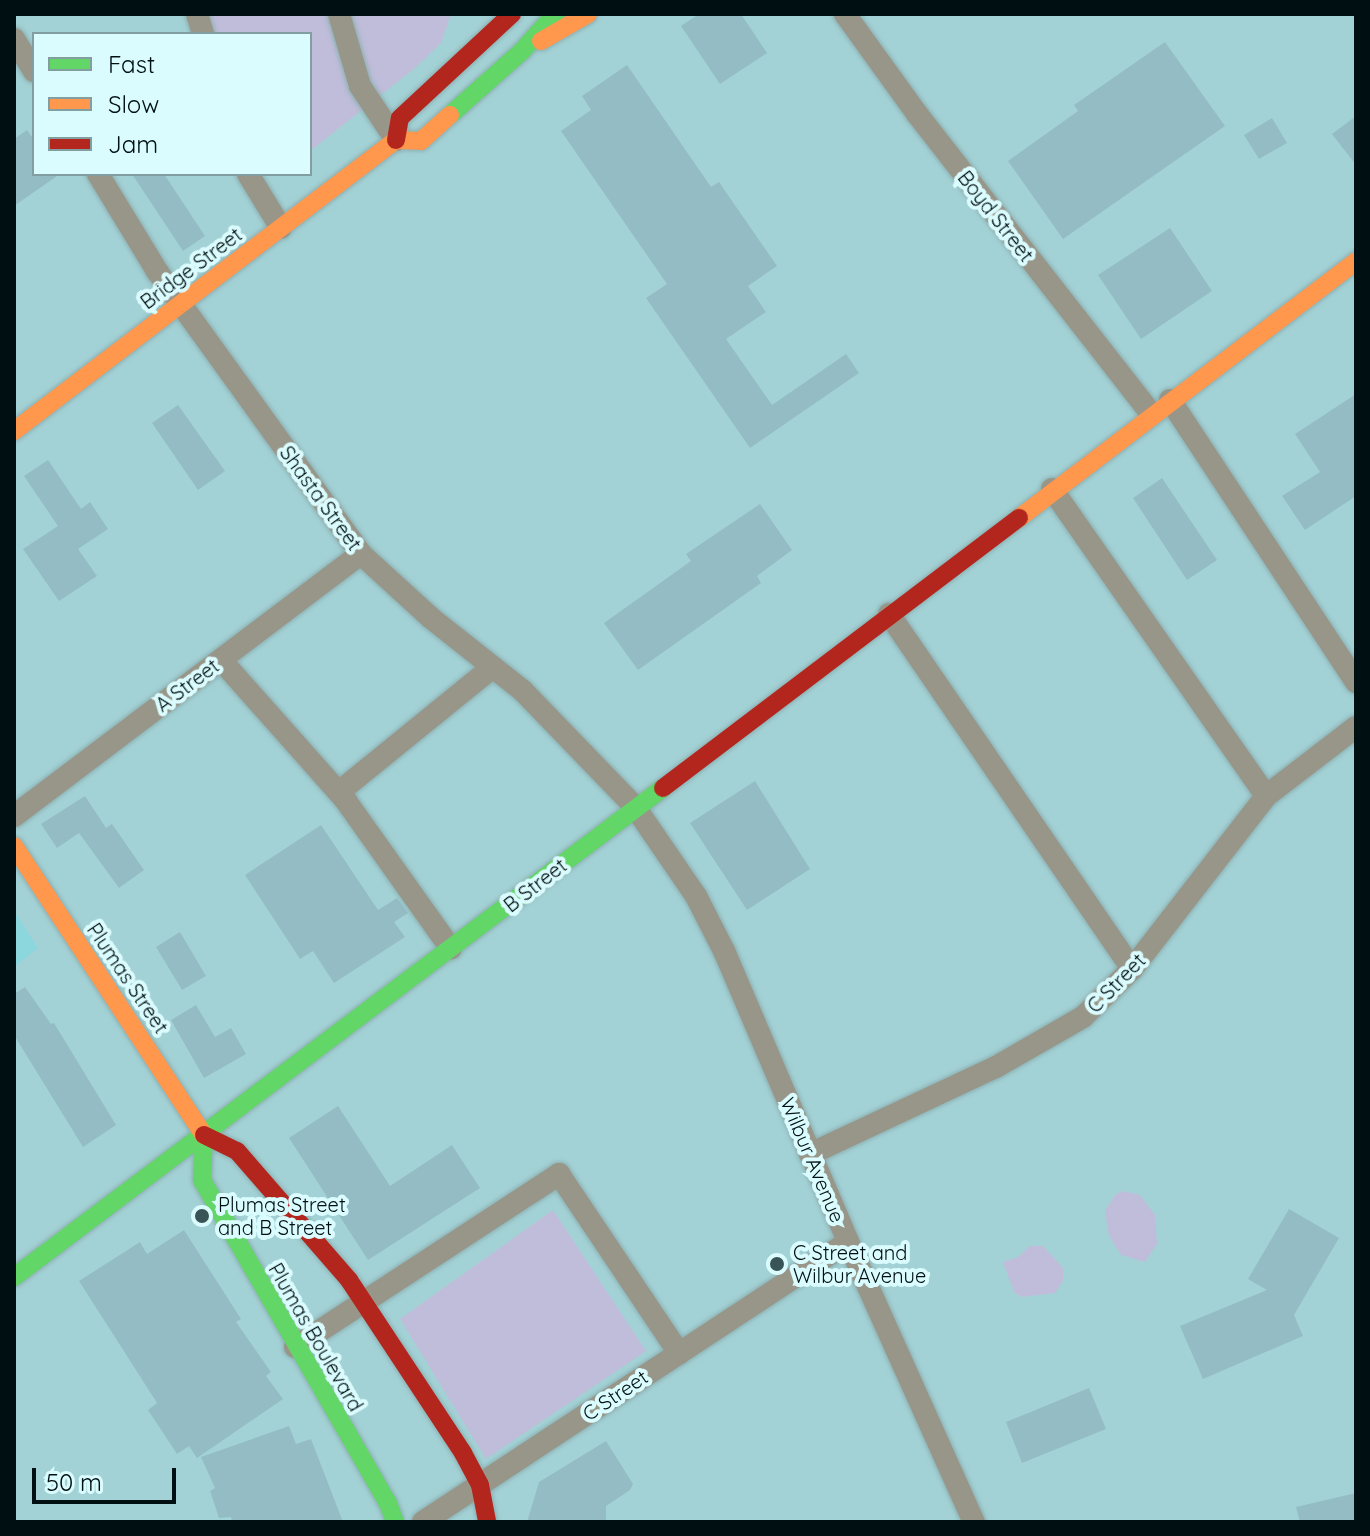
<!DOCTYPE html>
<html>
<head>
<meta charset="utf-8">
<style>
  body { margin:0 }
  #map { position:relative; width:1370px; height:1536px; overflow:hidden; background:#a3d2d6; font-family:Quicksand,sans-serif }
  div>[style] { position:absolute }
  .built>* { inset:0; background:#8bd7dd }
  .green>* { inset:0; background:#bfbdd9 }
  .building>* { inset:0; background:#94bcc4 }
  .roads { filter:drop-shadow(0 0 2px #8db0b2) drop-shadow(0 0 2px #8db0b2) }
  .street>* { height:22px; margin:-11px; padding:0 11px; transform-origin:11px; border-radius:11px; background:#979689 }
  .fast>* { height:18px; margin:-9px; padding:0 9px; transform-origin:9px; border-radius:9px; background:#63d668 }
  .slow>* { height:18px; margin:-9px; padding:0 9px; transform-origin:9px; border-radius:9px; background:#ff974d }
  .jam>* { height:18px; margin:-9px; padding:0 9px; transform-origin:9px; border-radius:9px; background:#b3261e }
  .dots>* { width:22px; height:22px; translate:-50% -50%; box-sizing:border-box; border:4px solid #dbfcfe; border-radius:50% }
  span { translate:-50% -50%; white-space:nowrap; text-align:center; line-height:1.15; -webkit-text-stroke:8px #dbfcfe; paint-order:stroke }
  .street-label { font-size:20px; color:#001012 }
  .poi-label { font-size:20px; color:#001012 }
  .left { translate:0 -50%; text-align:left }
  .frame { position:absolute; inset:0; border:16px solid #001012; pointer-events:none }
  .legend { position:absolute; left:32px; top:32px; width:280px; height:144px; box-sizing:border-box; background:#dbfcfe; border:2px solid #839ea0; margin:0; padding:10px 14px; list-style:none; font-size:24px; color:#001012 }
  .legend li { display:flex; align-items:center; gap:16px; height:40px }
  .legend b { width:40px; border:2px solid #839ea0 }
  .scale { position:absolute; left:32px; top:1468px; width:144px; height:36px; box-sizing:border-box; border:4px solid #001012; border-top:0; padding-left:10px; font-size:24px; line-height:28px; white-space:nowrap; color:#001012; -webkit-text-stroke:6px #dbfcfe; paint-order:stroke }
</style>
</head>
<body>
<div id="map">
  <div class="built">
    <div style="clip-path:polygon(14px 911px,38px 948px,14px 967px)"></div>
  </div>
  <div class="green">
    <div style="clip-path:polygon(205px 14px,451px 14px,441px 43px,415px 68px,310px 151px,310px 34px,211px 34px)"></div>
    <div style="clip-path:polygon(1124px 1191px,1140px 1195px,1155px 1215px,1157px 1244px,1145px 1262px,1121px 1255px,1109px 1236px,1105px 1211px,1116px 1194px)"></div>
    <div style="clip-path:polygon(553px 1210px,646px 1351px,486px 1459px,400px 1319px)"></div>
    <div style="clip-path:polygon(1030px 1246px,1043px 1246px,1063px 1268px,1063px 1281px,1055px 1293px,1022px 1297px,1014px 1292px,1003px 1262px,1018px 1257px)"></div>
  </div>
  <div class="building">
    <div style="clip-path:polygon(699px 14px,741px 14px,767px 53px,720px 84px,681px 26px)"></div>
    <div style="clip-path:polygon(1165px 42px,1225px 126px,1063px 239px,1008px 161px,1078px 111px,1074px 105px)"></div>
    <div style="clip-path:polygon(627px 65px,711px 187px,719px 182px,777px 266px,748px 286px,766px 312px,726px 339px,772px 405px,846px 354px,859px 373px,750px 448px,646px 298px,667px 284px,561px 131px,591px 110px,582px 96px)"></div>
    <div style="clip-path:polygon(1356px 116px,1356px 165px,1332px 134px)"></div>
    <div style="clip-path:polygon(1272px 118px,1287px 143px,1259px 159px,1244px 135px)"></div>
    <div style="clip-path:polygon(27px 130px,34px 140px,34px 174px,60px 174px,14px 206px,14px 139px)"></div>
    <div style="clip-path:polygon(132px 174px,164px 174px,205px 236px,183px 251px)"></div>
    <div style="clip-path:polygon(1170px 228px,1212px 291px,1141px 339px,1098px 275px)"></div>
    <div style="clip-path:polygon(1356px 394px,1356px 496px,1305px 530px,1282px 496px,1320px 472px,1295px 434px)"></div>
    <div style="clip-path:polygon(178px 405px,225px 471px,198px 490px,152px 423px)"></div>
    <div style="clip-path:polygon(48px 460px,81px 509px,90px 502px,108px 529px,78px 549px,97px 576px,59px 601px,23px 549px,58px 526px,24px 476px)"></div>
    <div style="clip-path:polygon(1162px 478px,1217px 560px,1187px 580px,1133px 498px)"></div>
    <div style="clip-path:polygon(760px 504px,792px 550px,757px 576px,761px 583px,638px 670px,604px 623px,691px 561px,686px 554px)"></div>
    <div style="clip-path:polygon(755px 781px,810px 869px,747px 910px,690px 823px)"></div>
    <div style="clip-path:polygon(85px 796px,106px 828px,112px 824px,144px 870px,119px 888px,79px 833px,57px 848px,41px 824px)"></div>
    <div style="clip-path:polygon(321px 825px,378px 910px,397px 898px,408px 913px,394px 922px,405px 937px,334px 983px,313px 951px,300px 959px,245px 875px)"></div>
    <div style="clip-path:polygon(180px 932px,206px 976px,182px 990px,156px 947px)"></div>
    <div style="clip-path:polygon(25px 987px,51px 1024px,54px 1023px,116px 1125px,83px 1147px,14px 1035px,14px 994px)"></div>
    <div style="clip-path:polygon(196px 1005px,215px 1037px,231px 1028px,246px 1054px,204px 1078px,171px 1020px)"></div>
    <div style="clip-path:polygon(338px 1106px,390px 1186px,452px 1145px,480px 1188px,368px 1260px,289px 1138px)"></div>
    <div style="clip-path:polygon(1289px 1209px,1339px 1238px,1294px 1315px,1303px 1336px,1203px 1379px,1180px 1326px,1267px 1290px,1248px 1279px)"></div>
    <div style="clip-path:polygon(184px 1230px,241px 1319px,236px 1322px,271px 1372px,266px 1376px,283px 1399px,197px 1458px,189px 1446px,177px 1454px,148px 1410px,157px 1403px,79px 1281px,140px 1242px,147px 1254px)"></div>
    <div style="clip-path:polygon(1089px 1388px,1106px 1429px,1022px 1463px,1006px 1422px)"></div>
    <div style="clip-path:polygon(289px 1426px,296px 1444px,311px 1439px,343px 1522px,232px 1522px,231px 1517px,219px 1518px,210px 1491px,215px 1488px,201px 1457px)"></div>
    <div style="clip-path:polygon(606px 1441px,633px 1484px,630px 1490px,606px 1506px,606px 1522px,527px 1522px,539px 1482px)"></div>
    <div style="clip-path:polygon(1356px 1493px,1356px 1522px,1300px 1522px,1296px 1507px)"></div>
  </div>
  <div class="roads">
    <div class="street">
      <div style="left:197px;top:14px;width:21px;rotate:73deg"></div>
      <div style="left:339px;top:14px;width:75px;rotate:73.7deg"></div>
      <div style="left:360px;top:86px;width:65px;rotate:56.3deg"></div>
      <div style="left:845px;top:14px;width:123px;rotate:54.2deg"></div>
      <div style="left:917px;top:114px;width:380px;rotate:52deg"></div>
      <div style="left:14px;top:39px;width:38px;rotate:58deg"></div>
      <div style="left:98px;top:174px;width:114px;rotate:58.7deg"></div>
      <div style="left:157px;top:271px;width:349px;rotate:54.2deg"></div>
      <div style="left:361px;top:554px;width:95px;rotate:42.4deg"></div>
      <div style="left:431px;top:618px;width:117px;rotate:38.4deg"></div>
      <div style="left:523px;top:691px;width:161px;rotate:46deg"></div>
      <div style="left:635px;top:807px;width:108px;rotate:55.6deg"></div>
      <div style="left:696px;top:896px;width:64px;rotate:63deg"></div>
      <div style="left:725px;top:953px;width:314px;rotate:66.9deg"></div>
      <div style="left:848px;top:1242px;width:307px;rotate:65.8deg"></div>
      <div style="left:248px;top:174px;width:63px;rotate:58.6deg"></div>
      <div style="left:1170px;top:400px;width:338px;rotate:56.6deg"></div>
      <div style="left:1052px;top:489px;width:374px;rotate:55.1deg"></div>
      <div style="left:889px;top:614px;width:430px;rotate:55.6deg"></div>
      <div style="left:221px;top:660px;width:188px;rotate:48.4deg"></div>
      <div style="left:346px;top:801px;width:181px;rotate:54.6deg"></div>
      <div style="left:339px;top:792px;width:198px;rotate:-39.1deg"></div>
      <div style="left:14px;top:816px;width:435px;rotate:-37.1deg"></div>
      <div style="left:810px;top:1154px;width:205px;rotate:-25.1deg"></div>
      <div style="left:996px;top:1067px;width:100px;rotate:-29.9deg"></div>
      <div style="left:1083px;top:1017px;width:69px;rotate:-44.4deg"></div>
      <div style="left:1132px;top:969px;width:219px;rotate:-52.2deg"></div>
      <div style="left:1266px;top:796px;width:113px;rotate:-37.5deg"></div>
      <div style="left:295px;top:1347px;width:316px;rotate:-33.2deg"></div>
      <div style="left:559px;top:1174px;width:216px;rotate:56.2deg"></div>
      <div style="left:423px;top:1522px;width:509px;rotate:-33.38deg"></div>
    </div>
    <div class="fast">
      <div style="left:450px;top:115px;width:96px;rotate:-41.6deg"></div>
      <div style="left:522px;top:51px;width:50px;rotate:-48.3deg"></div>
      <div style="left:204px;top:1135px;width:45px;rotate:92.5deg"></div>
      <div style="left:202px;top:1180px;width:373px;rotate:60.1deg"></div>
      <div style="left:388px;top:1503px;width:20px;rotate:70deg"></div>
      <div style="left:14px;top:1277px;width:813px;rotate:-37deg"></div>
    </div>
    <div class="slow">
      <div style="left:541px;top:41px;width:54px;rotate:-29.9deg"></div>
      <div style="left:14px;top:431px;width:480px;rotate:-37.3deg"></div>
      <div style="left:396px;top:140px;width:25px;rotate:2deg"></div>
      <div style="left:421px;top:141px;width:39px;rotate:-42deg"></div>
      <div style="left:1019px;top:518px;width:424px;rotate:-37.3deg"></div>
      <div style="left:14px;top:846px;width:346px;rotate:56.7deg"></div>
    </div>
    <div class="jam">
      <div style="left:396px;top:140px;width:22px;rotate:-80deg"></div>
      <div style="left:400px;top:118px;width:153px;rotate:-42.9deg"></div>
      <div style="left:663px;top:788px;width:447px;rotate:-37.2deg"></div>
      <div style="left:204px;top:1135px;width:37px;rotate:26deg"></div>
      <div style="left:237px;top:1151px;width:171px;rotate:49deg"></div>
      <div style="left:349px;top:1280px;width:207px;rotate:56.6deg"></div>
      <div style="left:463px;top:1453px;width:36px;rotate:62deg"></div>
      <div style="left:480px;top:1485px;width:38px;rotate:79deg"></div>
    </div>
  </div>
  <div class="dots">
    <div style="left:202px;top:1216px;background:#395457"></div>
    <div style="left:777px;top:1264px;background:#395457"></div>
  </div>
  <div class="street-label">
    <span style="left:996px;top:216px;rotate:52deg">Boyd Street</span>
    <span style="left:191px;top:268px;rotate:-37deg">Bridge Street</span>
    <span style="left:321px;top:498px;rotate:54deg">Shasta Street</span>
    <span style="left:187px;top:685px;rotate:-37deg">A Street</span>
    <span style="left:535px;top:885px;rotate:-38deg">B Street</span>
    <span style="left:128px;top:978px;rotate:56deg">Plumas Street</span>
    <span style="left:1116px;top:983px;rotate:-46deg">C Street</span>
    <span style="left:813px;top:1160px;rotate:67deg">Wilbur Avenue</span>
    <span style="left:316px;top:1337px;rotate:60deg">Plumas Boulevard</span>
    <span style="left:615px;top:1395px;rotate:-34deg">C Street</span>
  </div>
  <div class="poi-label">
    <span class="left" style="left:218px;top:1216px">Plumas Street<br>and B Street</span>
    <span class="left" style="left:793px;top:1264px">C Street and<br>Wilbur Avenue</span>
  </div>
  <div class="frame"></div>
  <ul class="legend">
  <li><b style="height:10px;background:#63d668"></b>Fast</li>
  <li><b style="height:10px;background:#ff974d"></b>Slow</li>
  <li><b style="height:10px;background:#b3261e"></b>Jam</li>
  </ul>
  <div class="scale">50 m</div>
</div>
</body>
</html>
